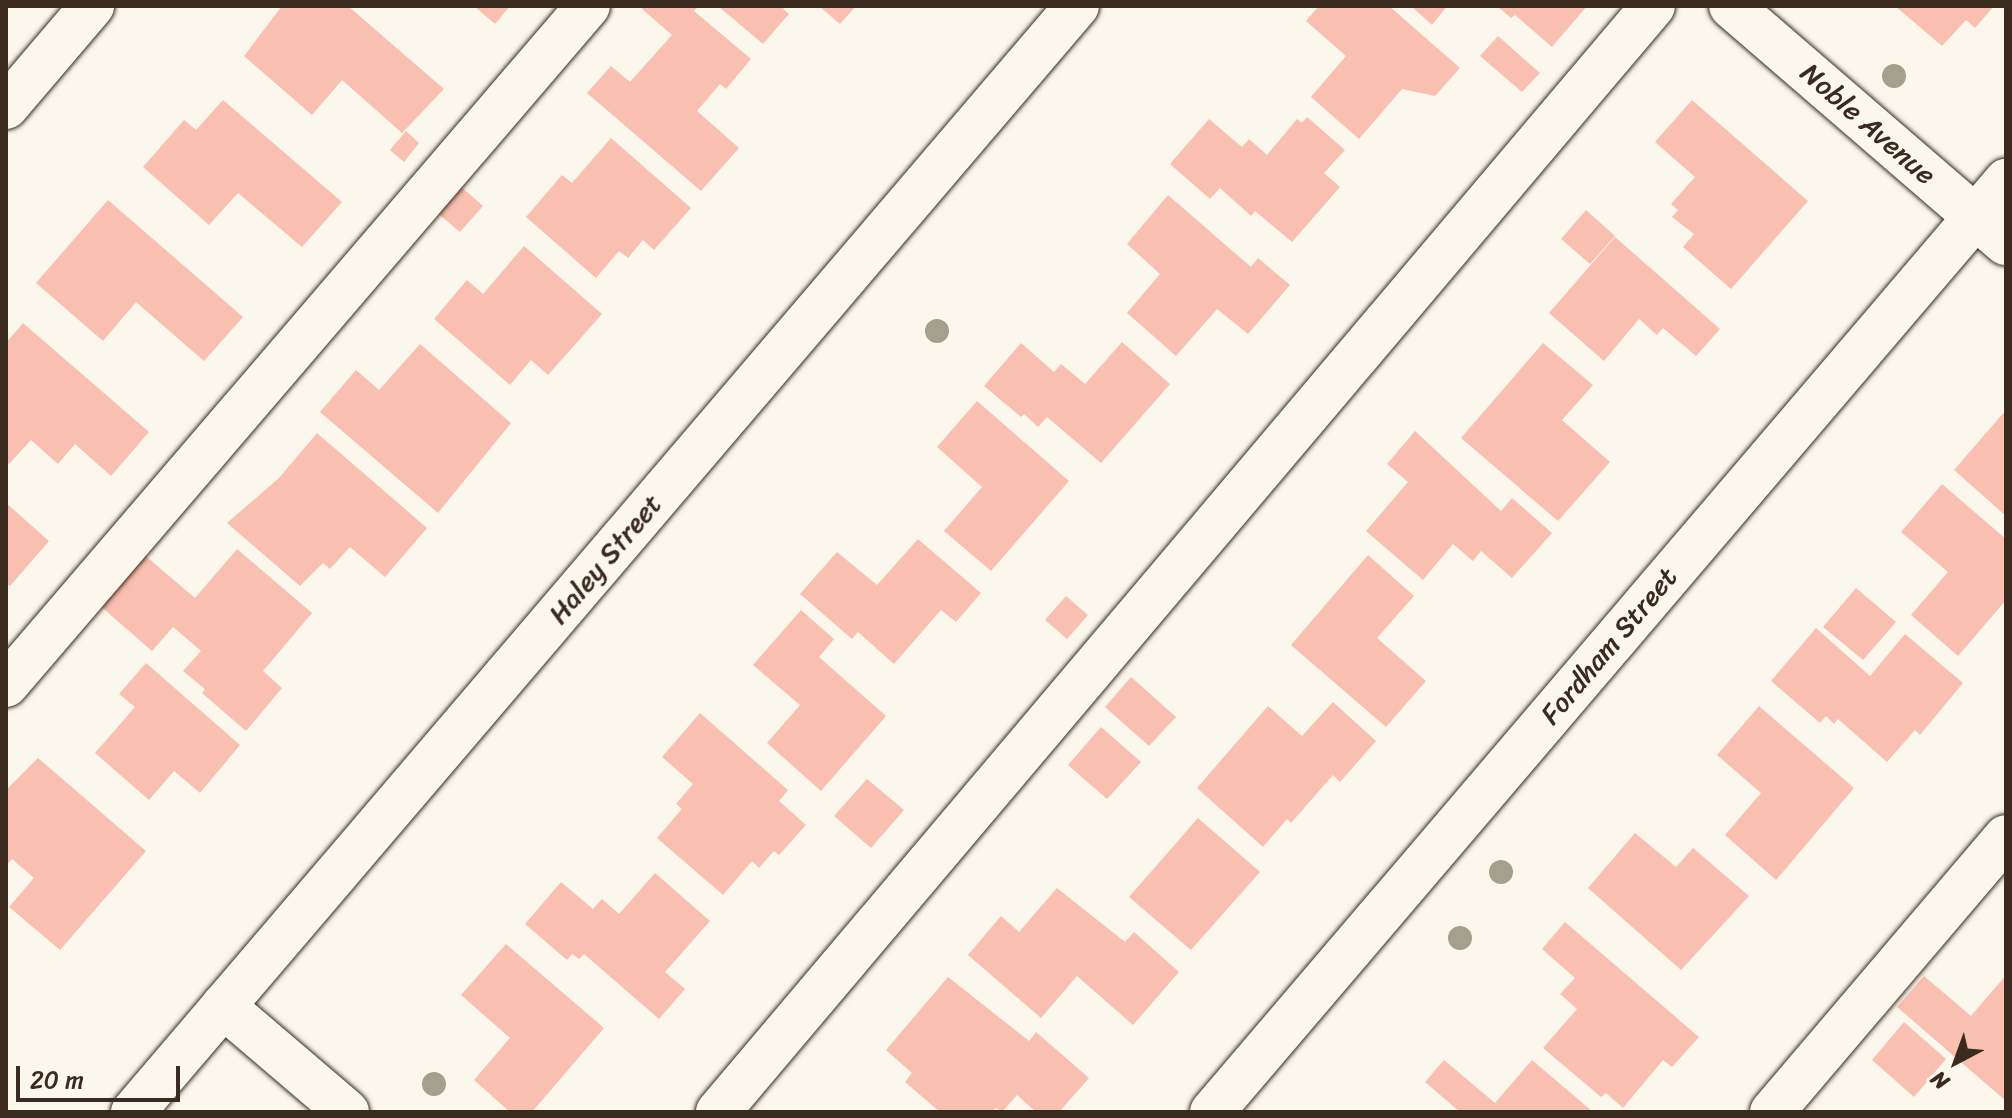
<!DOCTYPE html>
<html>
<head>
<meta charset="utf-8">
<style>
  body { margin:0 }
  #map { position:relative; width:2012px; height:1118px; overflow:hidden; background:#fbf7ec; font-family:Sriracha,sans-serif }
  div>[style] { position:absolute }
  .building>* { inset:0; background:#f9bfb1 }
  .roads { filter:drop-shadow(0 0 2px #3b2a1e) drop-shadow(0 0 2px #3b2a1e) }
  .minor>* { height:44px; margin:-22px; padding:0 22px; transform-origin:22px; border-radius:22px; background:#fbf7ec }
  .trees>* { width:24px; height:24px; margin:-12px; border-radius:50%; background:#a3a18d }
  span { translate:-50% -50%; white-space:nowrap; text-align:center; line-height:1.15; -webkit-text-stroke:7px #fbf7ec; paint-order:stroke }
  .street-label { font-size:28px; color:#3b2a1e }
  .frame { position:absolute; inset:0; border:8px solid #3b2a1e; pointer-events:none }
  .north { position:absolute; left:1916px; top:1022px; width:80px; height:80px; -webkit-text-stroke:6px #fbf7ec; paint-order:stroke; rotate:221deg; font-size:22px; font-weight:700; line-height:32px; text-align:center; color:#3b2a1e }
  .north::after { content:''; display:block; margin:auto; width:28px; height:36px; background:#3b2a1e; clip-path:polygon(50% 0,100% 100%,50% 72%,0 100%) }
  .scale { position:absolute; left:16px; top:1066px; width:164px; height:36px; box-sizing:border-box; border:4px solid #3b2a1e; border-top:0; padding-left:10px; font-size:24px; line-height:28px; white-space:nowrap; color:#3b2a1e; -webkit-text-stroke:6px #fbf7ec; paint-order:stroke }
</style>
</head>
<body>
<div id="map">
  <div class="building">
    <div style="clip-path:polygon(282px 6px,348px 6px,444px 89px,402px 133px,342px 80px,312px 115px,244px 56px)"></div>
    <div style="clip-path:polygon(474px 6px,510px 6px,495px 24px)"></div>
    <div style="clip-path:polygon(645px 6px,698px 6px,694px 11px,751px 59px,726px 89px,720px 84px,697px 111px,739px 148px,701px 191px,587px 93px,611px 66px,630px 82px,672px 35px,642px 9px)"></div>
    <div style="clip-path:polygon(718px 6px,786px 6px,783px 9px,789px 14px,763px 44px)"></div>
    <div style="clip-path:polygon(819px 6px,856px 6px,840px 24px)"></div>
    <div style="clip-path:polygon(1319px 6px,1389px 6px,1460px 68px,1435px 96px,1402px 89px,1359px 139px,1311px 97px,1346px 56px,1306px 21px)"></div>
    <div style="clip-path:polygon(1411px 6px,1447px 6px,1432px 25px)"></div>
    <div style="clip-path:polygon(1497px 6px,1587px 6px,1552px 47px,1515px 15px,1511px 18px)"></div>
    <div style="clip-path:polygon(1895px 6px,1994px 6px,1975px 28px,1966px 20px,1942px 46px)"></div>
    <div style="clip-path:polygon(1498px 36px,1540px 73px,1522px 92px,1480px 56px)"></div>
    <div style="clip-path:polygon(223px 100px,342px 202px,302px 247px,238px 193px,209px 225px,143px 167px,184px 120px,196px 130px)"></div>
    <div style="clip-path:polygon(1692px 100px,1808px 201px,1731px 289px,1683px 247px,1694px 234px,1672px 217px,1678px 210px,1671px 204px,1695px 177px,1655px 142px)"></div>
    <div style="clip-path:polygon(1307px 117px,1345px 150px,1324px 173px,1340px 187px,1292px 242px,1255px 211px,1251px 216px,1220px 188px,1210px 199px,1170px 164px,1209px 119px,1242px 147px,1249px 139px,1267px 155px,1297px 119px,1302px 123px)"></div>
    <div style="clip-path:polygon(406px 131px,419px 143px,404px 162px,390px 150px)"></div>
    <div style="clip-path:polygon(611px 138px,691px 208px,654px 250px,643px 240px,628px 258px,619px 251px,596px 278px,526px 217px,562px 175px,572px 183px)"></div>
    <div style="clip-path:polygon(459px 185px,483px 206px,460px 232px,436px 212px)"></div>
    <div style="clip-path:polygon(1168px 195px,1251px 267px,1258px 258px,1290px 285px,1248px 334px,1217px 309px,1176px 356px,1127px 313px,1160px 274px,1127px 244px)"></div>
    <div style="clip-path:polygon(108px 200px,243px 317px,204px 361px,136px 302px,103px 341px,36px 283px)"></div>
    <div style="clip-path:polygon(1586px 210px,1615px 236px,1590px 264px,1561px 239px)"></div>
    <div style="clip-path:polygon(1615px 237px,1720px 329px,1696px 356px,1663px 328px,1657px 335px,1639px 319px,1604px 361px,1549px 313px)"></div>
    <div style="clip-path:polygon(524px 246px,602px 314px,548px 375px,531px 360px,510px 385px,434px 319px,467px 280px,483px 294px)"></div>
    <div style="clip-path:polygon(23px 323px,149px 432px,111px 476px,75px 444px,58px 464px,31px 440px,9px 464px,6px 461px,6px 343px)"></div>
    <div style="clip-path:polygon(1122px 342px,1170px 384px,1101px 463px,1047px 417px,1038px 427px,1024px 414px,1021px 417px,984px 386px,1021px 343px,1054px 372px,1061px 364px,1085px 384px)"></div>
    <div style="clip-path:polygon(1543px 343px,1593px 385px,1562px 420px,1610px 462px,1558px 521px,1461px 438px)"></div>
    <div style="clip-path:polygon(420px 344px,511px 423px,438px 513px,320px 412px,356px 370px,379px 390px)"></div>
    <div style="clip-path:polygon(977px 401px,1069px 481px,991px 571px,944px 531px,982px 487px,937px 447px)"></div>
    <div style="clip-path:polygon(2006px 410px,2006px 516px,1954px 470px)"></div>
    <div style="clip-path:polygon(1415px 431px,1501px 511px,1512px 498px,1552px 533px,1512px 578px,1481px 551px,1473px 561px,1453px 544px,1423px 580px,1366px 531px,1408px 482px,1387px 464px)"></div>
    <div style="clip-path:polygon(317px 433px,427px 528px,385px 577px,350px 547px,330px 569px,323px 563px,300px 586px,227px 523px,279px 478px)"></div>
    <div style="clip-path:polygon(1942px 484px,2006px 539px,2006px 600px,1958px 656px,1911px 615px,1948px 572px,1901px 532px)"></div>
    <div style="clip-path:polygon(6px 503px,49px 541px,10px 586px,6px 583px)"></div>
    <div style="clip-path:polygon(918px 539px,981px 593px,956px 622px,941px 610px,894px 664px,858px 632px,852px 639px,800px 594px,837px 552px,877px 585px)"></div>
    <div style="clip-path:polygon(237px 549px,312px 613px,263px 671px,282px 688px,246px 731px,202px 693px,205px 689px,183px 671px,201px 651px,173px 627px,152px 651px,98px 604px,142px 553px,195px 598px)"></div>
    <div style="clip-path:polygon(1368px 555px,1414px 596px,1377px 638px,1426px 681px,1386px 727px,1291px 645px)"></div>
    <div style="clip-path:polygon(1856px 588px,1896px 622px,1863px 660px,1823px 627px)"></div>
    <div style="clip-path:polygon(1066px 596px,1088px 615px,1067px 639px,1045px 620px)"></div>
    <div style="clip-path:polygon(801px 610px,834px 639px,819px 657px,886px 716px,821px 791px,767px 743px,800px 705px,753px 665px)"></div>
    <div style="clip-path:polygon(1816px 628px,1870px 676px,1905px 634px,1963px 683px,1920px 735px,1915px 730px,1887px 762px,1838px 719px,1834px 724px,1826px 716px,1820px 723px,1771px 681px)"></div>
    <div style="clip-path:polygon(146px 663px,240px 745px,200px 793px,174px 771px,149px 800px,95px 753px,135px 707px,119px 694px)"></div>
    <div style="clip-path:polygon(1131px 677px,1176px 717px,1149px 746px,1105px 707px)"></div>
    <div style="clip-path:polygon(1333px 702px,1376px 741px,1340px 782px,1333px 775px,1291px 823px,1287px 819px,1263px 847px,1197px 788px,1268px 706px,1302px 736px)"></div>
    <div style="clip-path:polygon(1759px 706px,1854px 788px,1776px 880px,1725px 835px,1761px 793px,1717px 755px)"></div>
    <div style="clip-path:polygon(700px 713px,788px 790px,779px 801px,806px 825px,779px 855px,774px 851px,759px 868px,752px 861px,723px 895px,657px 838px,682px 809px,676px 804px,693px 784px,662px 757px)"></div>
    <div style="clip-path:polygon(1101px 727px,1141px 762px,1107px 799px,1068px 765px)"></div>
    <div style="clip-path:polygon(38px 758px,146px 851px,60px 950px,9px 907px,34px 878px,12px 859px,6px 866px,6px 790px)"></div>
    <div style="clip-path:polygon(867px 779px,904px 810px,871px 848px,834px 816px)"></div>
    <div style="clip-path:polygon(1198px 818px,1260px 872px,1191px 950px,1129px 897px)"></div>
    <div style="clip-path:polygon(1635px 833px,1676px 867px,1693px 848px,1749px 896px,1681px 970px,1588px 888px)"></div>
    <div style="clip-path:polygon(655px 873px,710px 921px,665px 972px,685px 989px,659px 1019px,584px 954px,579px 959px,572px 954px,567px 960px,525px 924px,561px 882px,593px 909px,602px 899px,619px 914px)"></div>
    <div style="clip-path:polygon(1057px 888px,1125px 942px,1134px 932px,1179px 972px,1133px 1025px,1077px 976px,1041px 1018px,968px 955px,1001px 916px,1019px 932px)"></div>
    <div style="clip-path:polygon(1565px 922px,1699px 1037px,1672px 1067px,1663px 1060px,1623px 1108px,1606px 1093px,1601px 1097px,1543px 1048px,1577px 1009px,1560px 994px,1575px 978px,1542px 949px)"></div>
    <div style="clip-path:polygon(506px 944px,604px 1028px,532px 1112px,510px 1112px,474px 1080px,510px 1038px,461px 995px)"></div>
    <div style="clip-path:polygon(2006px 975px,2006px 1101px,1897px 1007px,1924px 976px,1971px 1016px)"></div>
    <div style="clip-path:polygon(948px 977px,1029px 1041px,1036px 1032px,1089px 1078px,1059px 1112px,1036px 1112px,1017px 1095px,1002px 1112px,996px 1108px,992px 1112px,940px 1112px,905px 1082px,912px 1073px,886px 1050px)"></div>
    <div style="clip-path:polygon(1904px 1022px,1946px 1059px,1914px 1097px,1872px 1060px)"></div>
    <div style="clip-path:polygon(1444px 1060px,1495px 1103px,1532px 1060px,1593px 1112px,1460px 1112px,1425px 1082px)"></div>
  </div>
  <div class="roads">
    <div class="minor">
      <div style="left:1731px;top:6px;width:363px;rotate:40.8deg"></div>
      <div style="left:6px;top:107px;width:133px;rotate:-49.6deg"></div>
      <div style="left:6px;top:685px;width:894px;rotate:-49.4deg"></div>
      <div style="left:223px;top:1006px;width:163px;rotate:40.5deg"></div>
      <div style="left:133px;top:1112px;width:1454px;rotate:-49.52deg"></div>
      <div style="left:718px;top:1112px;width:1448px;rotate:-49.79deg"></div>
      <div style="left:1212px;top:1112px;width:1224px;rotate:-49.54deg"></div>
      <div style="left:1772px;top:1112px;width:361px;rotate:-49.6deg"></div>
    </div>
  </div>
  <div class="trees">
    <div style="left:1894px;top:76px"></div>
    <div style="left:937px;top:331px"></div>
    <div style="left:1501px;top:872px"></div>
    <div style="left:1460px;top:938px"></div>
    <div style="left:434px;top:1084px"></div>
  </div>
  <div class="street-label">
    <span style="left:1868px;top:124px;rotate:41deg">Noble Avenue</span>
    <span style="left:605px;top:559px;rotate:-50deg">Haley Street</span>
    <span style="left:1609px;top:646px;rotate:-50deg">Fordham Street</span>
  </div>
  <div class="frame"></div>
  <div class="north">N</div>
  <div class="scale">20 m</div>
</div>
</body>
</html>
